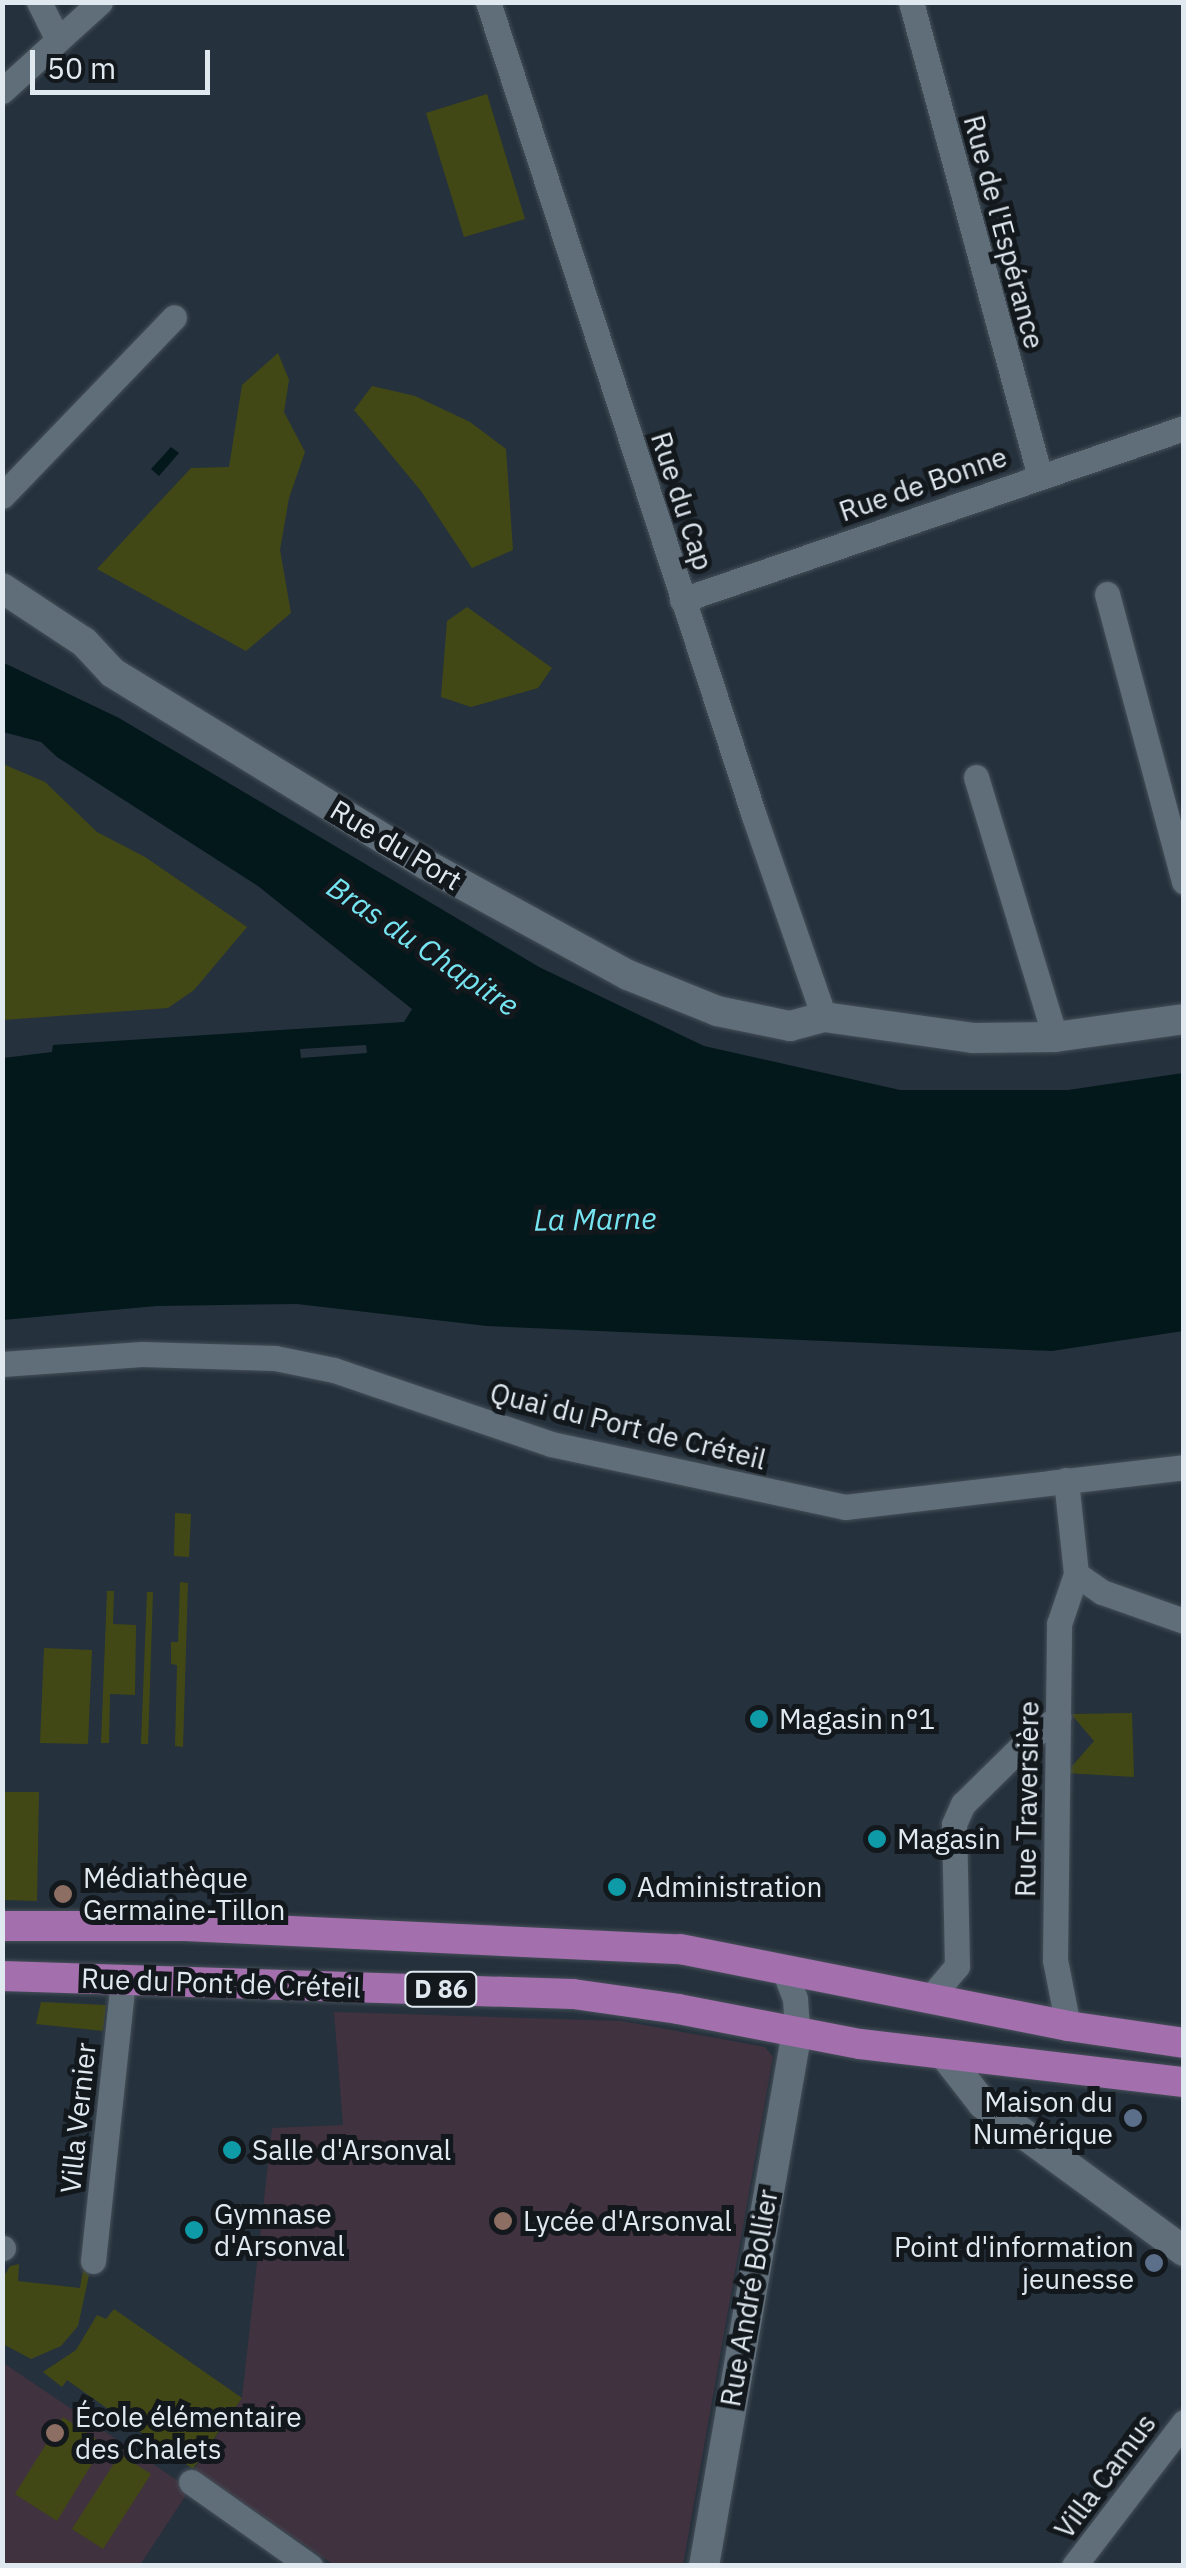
<!DOCTYPE html>
<html>
<head>
<meta charset="utf-8">
<style>
  body { margin:0 }
  #map { position:relative; width:1186px; height:2568px; overflow:hidden; background:#25313c; font-family:"IBM Plex Sans",sans-serif }
  div>[style] { position:absolute }
  .education>* { inset:0; background:#40323f }
  .green>* { inset:0; background:#424815 }
  .water>* { inset:0; background:#03181b }
  .pier>* { inset:0; background:#25313c }
  .roads { filter:drop-shadow(0 0 2px #454f58) drop-shadow(0 0 2px #454f58) }
  .street>* { height:25px; margin:-12.5px; padding:0 12.5px; transform-origin:12.5px; border-radius:12.5px; background:#606e7a }
  .secondary>* { height:30px; margin:-15px; padding:0 15px; transform-origin:15px; border-radius:15px; background:#606e7a }
  .primary>* { height:30px; margin:-15px; padding:0 15px; transform-origin:15px; border-radius:15px; background:#a36fad }
  .dots>* { width:28px; height:28px; translate:-50% -50%; box-sizing:border-box; border:5px solid #13181d; border-radius:50% }
  span { translate:-50% -50%; white-space:nowrap; text-align:center; line-height:1.15; -webkit-text-stroke:10px #13181d; paint-order:stroke }
  .shield-label span { padding:2px 8px; background:#13181d; border:2px solid; border-radius:8px; -webkit-text-stroke-width:0 }
  .shield-label { font-size:25px; color:#e1e9f0; font-weight:700 }
  .street-label { font-size:28px; color:#e1e9f0 }
  .poi-label { font-size:28px; color:#e1e9f0 }
  .left { translate:0 -50%; text-align:left }
  .right { translate:-100% -50%; text-align:right }
  .water-label { font-size:30px; color:#76e4f1; font-style:italic }
  .frame { position:absolute; inset:0; border:5px solid #e1e9f0; pointer-events:none }
  .scale { position:absolute; left:30px; top:50px; width:180px; height:45px; box-sizing:border-box; border:5px solid #e1e9f0; border-top:0; padding-left:12px; font-size:30px; line-height:35px; white-space:nowrap; color:#e1e9f0; -webkit-text-stroke:8px #13181d; paint-order:stroke }
</style>
</head>
<body>
<div id="map">
  <div class="education">
    <div style="clip-path:polygon(334px 2012px,622px 2021px,765px 2047px,773px 2057px,683px 2565px,334px 2565px,194px 2469px,242px 2398px,272px 2128px,343px 2125px)"></div>
    <div style="clip-path:polygon(2px 2362px,190px 2489px,140px 2565px,3px 2565px)"></div>
  </div>
  <div class="green">
    <div style="clip-path:polygon(487px 94px,525px 219px,464px 237px,426px 113px)"></div>
    <div style="clip-path:polygon(278px 353px,289px 380px,284px 412px,305px 452px,289px 498px,280px 550px,291px 613px,246px 651px,97px 569px,191px 468px,229px 467px,242px 385px)"></div>
    <div style="clip-path:polygon(372px 386px,415px 396px,470px 422px,506px 449px,513px 550px,472px 568px,421px 491px,354px 410px)"></div>
    <div style="clip-path:polygon(467px 607px,552px 668px,538px 688px,471px 707px,441px 697px,447px 621px)"></div>
    <div style="clip-path:polygon(3px 764px,45px 782px,97px 832px,145px 857px,247px 927px,194px 990px,168px 1008px,3px 1020px)"></div>
    <div style="clip-path:polygon(175px 1513px,191px 1514px,189px 1557px,174px 1556px)"></div>
    <div style="clip-path:polygon(180px 1582px,188px 1583px,183px 1747px,175px 1746px,177px 1665px,171px 1664px,171px 1642px,178px 1642px)"></div>
    <div style="clip-path:polygon(107px 1591px,114px 1591px,113px 1624px,136px 1625px,135px 1695px,110px 1694px,109px 1743px,101px 1743px)"></div>
    <div style="clip-path:polygon(147px 1592px,153px 1592px,148px 1744px,141px 1744px)"></div>
    <div style="clip-path:polygon(44px 1648px,92px 1650px,88px 1744px,40px 1743px)"></div>
    <div style="clip-path:polygon(1132px 1713px,1134px 1777px,1066px 1773px,1094px 1741px,1071px 1714px)"></div>
    <div style="clip-path:polygon(3px 1792px,39px 1792px,37px 1901px,3px 1900px)"></div>
    <div style="clip-path:polygon(41px 2002px,106px 2005px,103px 2031px,36px 2024px)"></div>
    <div style="clip-path:polygon(19px 2264px,18px 2281px,80px 2288px,83px 2270px,89px 2275px,78px 2326px,61px 2346px,31px 2359px,3px 2344px,3px 2278px,10px 2266px)"></div>
    <div style="clip-path:polygon(114px 2309px,242px 2398px,193px 2469px,67px 2380px,62px 2387px,43px 2372px,76px 2350px,97px 2315px,106px 2319px)"></div>
    <div style="clip-path:polygon(63px 2417px,104px 2444px,57px 2521px,15px 2494px)"></div>
    <div style="clip-path:polygon(120px 2454px,151px 2474px,103px 2549px,72px 2529px)"></div>
  </div>
  <div class="water">
    <div style="clip-path:polygon(171px 447px,179px 453px,159px 476px,151px 469px)"></div>
    <div style="clip-path:polygon(2px 662px,119px 718px,539px 967px,704px 1046px,900px 1090px,1068px 1090px,1183px 1073px,1183px 1331px,1052px 1351px,487px 1326px,297px 1304px,156px 1306px,3px 1320px,3px 1058px,52px 1052px,53px 1045px,404px 1022px,412px 1009px,258px 886px,57px 757px,41px 742px,3px 732px)"></div>
  </div>
  <div class="pier">
    <div style="clip-path:polygon(366px 1045px,367px 1053px,301px 1058px,300px 1049px)"></div>
  </div>
  <div class="roads">
    <div class="street">
      <div style="left:39px;top:2px;width:42px;rotate:63.4deg"></div>
      <div style="left:488px;top:2px;width:856px;rotate:71.9deg"></div>
      <div style="left:754px;top:816px;width:213px;rotate:70.8deg"></div>
      <div style="left:911px;top:2px;width:492px;rotate:74.8deg"></div>
      <div style="left:2px;top:91px;width:132px;rotate:-42.2deg"></div>
      <div style="left:2px;top:496px;width:248px;rotate:-46.1deg"></div>
      <div style="left:1107px;top:594px;width:298px;rotate:75deg"></div>
      <div style="left:682px;top:600px;width:531px;rotate:-18.91deg"></div>
      <div style="left:976px;top:777px;width:272px;rotate:73.1deg"></div>
      <div style="left:2px;top:1364px;width:140px;rotate:-4.1deg"></div>
      <div style="left:142px;top:1354px;width:133px;rotate:1.7deg"></div>
      <div style="left:275px;top:1358px;width:60px;rotate:11.5deg"></div>
      <div style="left:334px;top:1370px;width:229px;rotate:18.8deg"></div>
      <div style="left:551px;top:1444px;width:301px;rotate:12.1deg"></div>
      <div style="left:845px;top:1507px;width:341px;rotate:-6.7deg"></div>
      <div style="left:1066px;top:1480px;width:95px;rotate:83.9deg"></div>
      <div style="left:1076px;top:1574px;width:32px;rotate:35deg"></div>
      <div style="left:1102px;top:1592px;width:87px;rotate:19.5deg"></div>
      <div style="left:784px;top:1970px;width:31px;rotate:69deg"></div>
      <div style="left:795px;top:1999px;width:32px;rotate:86deg"></div>
      <div style="left:930px;top:1998px;width:42px;rotate:-49.8deg"></div>
      <div style="left:957px;top:1966px;width:142px;rotate:-91.2deg"></div>
      <div style="left:954px;top:1824px;width:22px;rotate:-66deg"></div>
      <div style="left:963px;top:1804px;width:95px;rotate:-44.6deg"></div>
      <div style="left:1031px;top:1737px;width:34px;rotate:-36deg"></div>
      <div style="left:1068px;top:2026px;width:67px;rotate:-101.1deg"></div>
      <div style="left:1055px;top:1960px;width:336px;rotate:-89.3deg"></div>
      <div style="left:1059px;top:1624px;width:53px;rotate:-71.2deg"></div>
      <div style="left:2px;top:2248px;width:1px"></div>
      <div style="left:93px;top:2261px;width:282px;rotate:-83.9deg"></div>
      <div style="left:191px;top:2482px;width:146px;rotate:35.2deg"></div>
      <div style="left:1074px;top:2566px;width:181px;rotate:-52.6deg"></div>
    </div>
    <div class="secondary">
      <div style="left:2px;top:588px;width:98px;rotate:33.4deg"></div>
      <div style="left:84px;top:642px;width:42px;rotate:46.9deg"></div>
      <div style="left:113px;top:673px;width:366px;rotate:31.5deg"></div>
      <div style="left:425px;top:864px;width:231px;rotate:28.7deg"></div>
      <div style="left:628px;top:975px;width:96px;rotate:22deg"></div>
      <div style="left:717px;top:1011px;width:75px;rotate:11.6deg"></div>
      <div style="left:790px;top:1026px;width:35px;rotate:-15deg"></div>
      <div style="left:824px;top:1017px;width:150px;rotate:8deg"></div>
      <div style="left:973px;top:1038px;width:82px;rotate:-0.7deg"></div>
      <div style="left:1055px;top:1037px;width:130px;rotate:-7.9deg"></div>
      <div style="left:944px;top:2054px;width:63px;rotate:52deg"></div>
      <div style="left:983px;top:2104px;width:249px;rotate:36.2deg"></div>
      <div style="left:704px;top:2566px;width:543px;rotate:-80.14deg"></div>
    </div>
    <div class="primary">
      <div style="left:2px;top:1926px;width:183px"></div>
      <div style="left:185px;top:1926px;width:496px;rotate:2.7deg"></div>
      <div style="left:680px;top:1949px;width:396px;rotate:11.2deg"></div>
      <div style="left:1068px;top:2026px;width:117px;rotate:8.3deg"></div>
      <div style="left:2px;top:1976px;width:571px;rotate:1.81deg"></div>
      <div style="left:573px;top:1994px;width:106px;rotate:8.1deg"></div>
      <div style="left:678px;top:2009px;width:185px;rotate:10.9deg"></div>
      <div style="left:860px;top:2044px;width:326px;rotate:6.7deg"></div>
    </div>
  </div>
  <div class="dots">
    <div style="left:759px;top:1719px;background:#0f9aa8"></div>
    <div style="left:877px;top:1839px;background:#0f9aa8"></div>
    <div style="left:617px;top:1887px;background:#0f9aa8"></div>
    <div style="left:63px;top:1894px;background:#8d6e63"></div>
    <div style="left:1133px;top:2118px;background:#5c6f8a"></div>
    <div style="left:232px;top:2150px;background:#0f9aa8"></div>
    <div style="left:503px;top:2221px;background:#8d6e63"></div>
    <div style="left:194px;top:2230px;background:#0f9aa8"></div>
    <div style="left:1154px;top:2263px;background:#5c6f8a"></div>
    <div style="left:55px;top:2433px;background:#8d6e63"></div>
  </div>
  <div class="shield-label">
    <span style="left:441px;top:1989px">D 86</span>
  </div>
  <div class="street-label">
    <span style="left:1004px;top:232px;rotate:75deg">Rue de l'Espérance</span>
    <span style="left:923px;top:484px;rotate:-19deg">Rue de Bonne</span>
    <span style="left:682px;top:501px;rotate:72deg">Rue du Cap</span>
    <span style="left:396px;top:845px;rotate:31deg">Rue du Port</span>
    <span style="left:628px;top:1426px;rotate:14deg">Quai du Port de Créteil</span>
    <span style="left:1027px;top:1799px;rotate:-89deg">Rue Traversière</span>
    <span style="left:221px;top:1983px;rotate:2deg">Rue du Pont de Créteil</span>
    <span style="left:78px;top:2118px;rotate:-84deg">Villa Vernier</span>
    <span style="left:749px;top:2298px;rotate:-80deg">Rue André Bollier</span>
    <span style="left:1105px;top:2476px;rotate:-53deg">Villa Camus</span>
  </div>
  <div class="poi-label">
    <span class="left" style="left:779px;top:1719px">Magasin n°1</span>
    <span class="left" style="left:897px;top:1839px">Magasin</span>
    <span class="left" style="left:83px;top:1894px">Médiathèque<br>Germaine-Tillon</span>
    <span class="left" style="left:637px;top:1887px">Administration</span>
    <span class="right" style="left:1113px;top:2118px">Maison du<br>Numérique</span>
    <span class="left" style="left:252px;top:2150px">Salle d'Arsonval</span>
    <span class="left" style="left:214px;top:2230px">Gymnase<br>d'Arsonval</span>
    <span class="left" style="left:523px;top:2221px">Lycée d'Arsonval</span>
    <span class="right" style="left:1134px;top:2263px">Point d'information<br>jeunesse</span>
    <span class="left" style="left:75px;top:2433px">École élémentaire<br>des Chalets</span>
  </div>
  <div class="water-label">
    <span style="left:423px;top:946px;rotate:34deg">Bras du Chapitre</span>
    <span style="left:595px;top:1219px;rotate:-1deg">La Marne</span>
  </div>
  <div class="frame"></div>
  <div class="scale">50 m</div>
</div>
</body>
</html>
